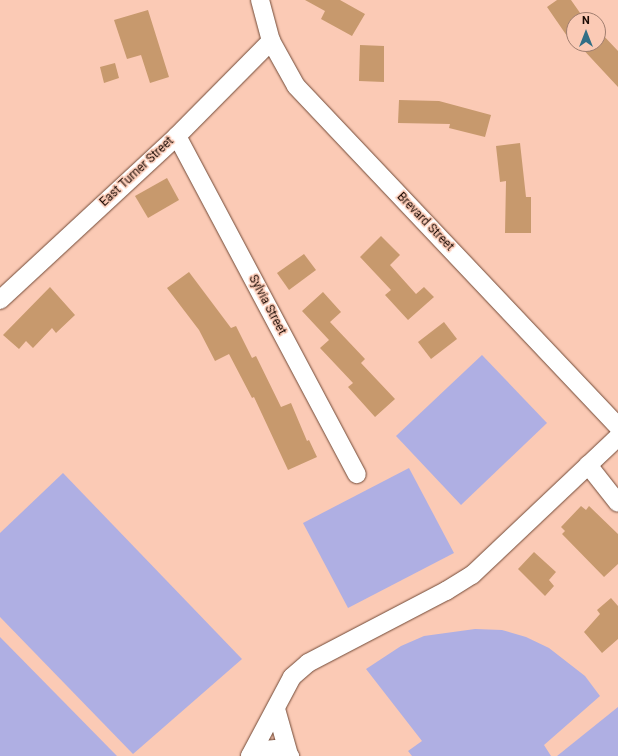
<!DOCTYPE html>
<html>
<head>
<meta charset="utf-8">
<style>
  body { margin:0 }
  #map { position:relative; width:618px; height:756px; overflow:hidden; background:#fbcab5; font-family:Roboto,sans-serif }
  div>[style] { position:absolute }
  .green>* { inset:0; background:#afafe3 }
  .building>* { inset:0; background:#c7996d }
  .roads { filter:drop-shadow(0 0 1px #714936) drop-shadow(0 0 1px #714936) }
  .minor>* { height:18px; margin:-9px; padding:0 9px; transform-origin:9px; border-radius:9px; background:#fff }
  span { translate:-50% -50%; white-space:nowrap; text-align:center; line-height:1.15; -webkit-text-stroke:3px #fbcab5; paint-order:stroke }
  .street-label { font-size:12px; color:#1b0b05 }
  .north { position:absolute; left:566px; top:12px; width:40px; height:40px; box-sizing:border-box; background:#fbcab5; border:1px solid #a17e6f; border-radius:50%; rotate:0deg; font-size:11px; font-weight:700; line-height:16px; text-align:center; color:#1b0b05 }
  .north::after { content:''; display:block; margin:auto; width:14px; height:18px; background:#326f86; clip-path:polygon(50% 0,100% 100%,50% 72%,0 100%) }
</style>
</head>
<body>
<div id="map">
  <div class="green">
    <div style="clip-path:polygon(482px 355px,547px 423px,461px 505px,396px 436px)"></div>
    <div style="clip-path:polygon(409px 468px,454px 553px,348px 608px,303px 523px)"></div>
    <div style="clip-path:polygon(63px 473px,242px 659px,133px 754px,0 617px,0 533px)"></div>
    <div style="clip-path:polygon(475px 629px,502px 630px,526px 637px,549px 648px,585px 676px,600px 696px,544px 745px,551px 756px,412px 756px,408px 751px,422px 741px,366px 669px,401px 646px,424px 636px)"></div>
    <div style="clip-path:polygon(0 637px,117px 756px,0 756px)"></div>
    <div style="clip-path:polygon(618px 707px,618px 756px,557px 756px)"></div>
  </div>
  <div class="building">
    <div style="clip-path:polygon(305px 0,340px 0,365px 14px,352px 36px,321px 19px,325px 11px)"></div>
    <div style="clip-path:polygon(557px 0,571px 0,585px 20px,574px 20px,574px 40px,567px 36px,547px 7px)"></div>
    <div style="clip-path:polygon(148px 10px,169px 77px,150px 83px,141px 55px,127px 59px,114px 20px)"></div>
    <div style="clip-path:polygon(601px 33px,618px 51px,618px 87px,578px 44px,598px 44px,598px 35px)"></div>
    <div style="clip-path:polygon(360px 45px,384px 46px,384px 82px,359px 81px)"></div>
    <div style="clip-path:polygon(115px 63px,119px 78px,104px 83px,100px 67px)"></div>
    <div style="clip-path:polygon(399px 100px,439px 101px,491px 115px,485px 137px,449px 128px,450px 124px,398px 123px)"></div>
    <div style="clip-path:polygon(520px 143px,526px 197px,531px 197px,531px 233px,505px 233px,506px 181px,500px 182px,496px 146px)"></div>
    <div style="clip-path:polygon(167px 178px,179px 200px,148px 218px,135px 196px)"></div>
    <div style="clip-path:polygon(381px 236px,400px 255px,390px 265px,416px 294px,424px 287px,434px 297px,408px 320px,385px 295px,391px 290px,360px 257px)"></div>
    <div style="clip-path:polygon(304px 254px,316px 270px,289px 290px,277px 273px)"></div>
    <div style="clip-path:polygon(189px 272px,231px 328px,236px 326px,252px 358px,256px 356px,281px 407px,291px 403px,307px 441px,309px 440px,317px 457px,288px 470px,254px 397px,252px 398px,229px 354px,215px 361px,199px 330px,167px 288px)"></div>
    <div style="clip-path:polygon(50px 287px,75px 315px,56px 333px,52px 328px,33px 348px,26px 341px,19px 349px,3px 335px)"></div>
    <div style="clip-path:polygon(323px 292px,341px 312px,330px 322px,365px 359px,361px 363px,395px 399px,375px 417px,348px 387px,353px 383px,320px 348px,329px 340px,302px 311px)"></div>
    <div style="clip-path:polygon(444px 322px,457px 339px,431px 359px,418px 342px)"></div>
    <div style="clip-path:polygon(581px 506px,586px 510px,589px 506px,618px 534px,618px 564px,604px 577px,562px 534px,565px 531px,561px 527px)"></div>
    <div style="clip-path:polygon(534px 552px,556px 572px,549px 580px,554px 586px,545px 596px,518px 569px)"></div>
    <div style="clip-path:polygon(611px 598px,618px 606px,618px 639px,602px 653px,584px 632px,600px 614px,597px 610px)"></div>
  </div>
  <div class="roads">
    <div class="minor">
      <div style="left:260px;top:0;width:42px;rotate:75deg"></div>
      <div style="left:271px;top:41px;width:51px;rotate:60.9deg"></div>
      <div style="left:296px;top:86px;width:468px;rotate:46.6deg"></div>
      <div style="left:177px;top:136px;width:383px;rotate:62deg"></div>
      <div style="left:0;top:300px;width:241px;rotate:-42.8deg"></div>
      <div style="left:177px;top:136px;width:134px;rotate:-45.3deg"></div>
      <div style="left:588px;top:465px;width:48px;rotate:51.7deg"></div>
      <div style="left:276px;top:709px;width:48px;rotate:74.2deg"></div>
      <div style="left:250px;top:756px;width:89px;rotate:-62deg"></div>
      <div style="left:292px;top:677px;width:21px;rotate:-41deg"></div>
      <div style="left:308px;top:663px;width:156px;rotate:-27.6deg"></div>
      <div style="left:446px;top:591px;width:31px;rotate:-32deg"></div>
      <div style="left:472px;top:575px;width:201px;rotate:-43.4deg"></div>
      <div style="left:250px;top:756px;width:13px;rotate:-27deg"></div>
      <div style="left:262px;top:750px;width:14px;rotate:-4deg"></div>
      <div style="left:276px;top:749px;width:16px;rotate:27deg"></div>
    </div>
  </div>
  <div class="street-label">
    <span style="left:137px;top:172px;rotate:-43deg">East Turner Street</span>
    <span style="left:425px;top:222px;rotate:46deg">Brevard Street</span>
    <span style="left:267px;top:305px;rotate:62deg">Sylvia Street</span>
  </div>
  <div class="north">N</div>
</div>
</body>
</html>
